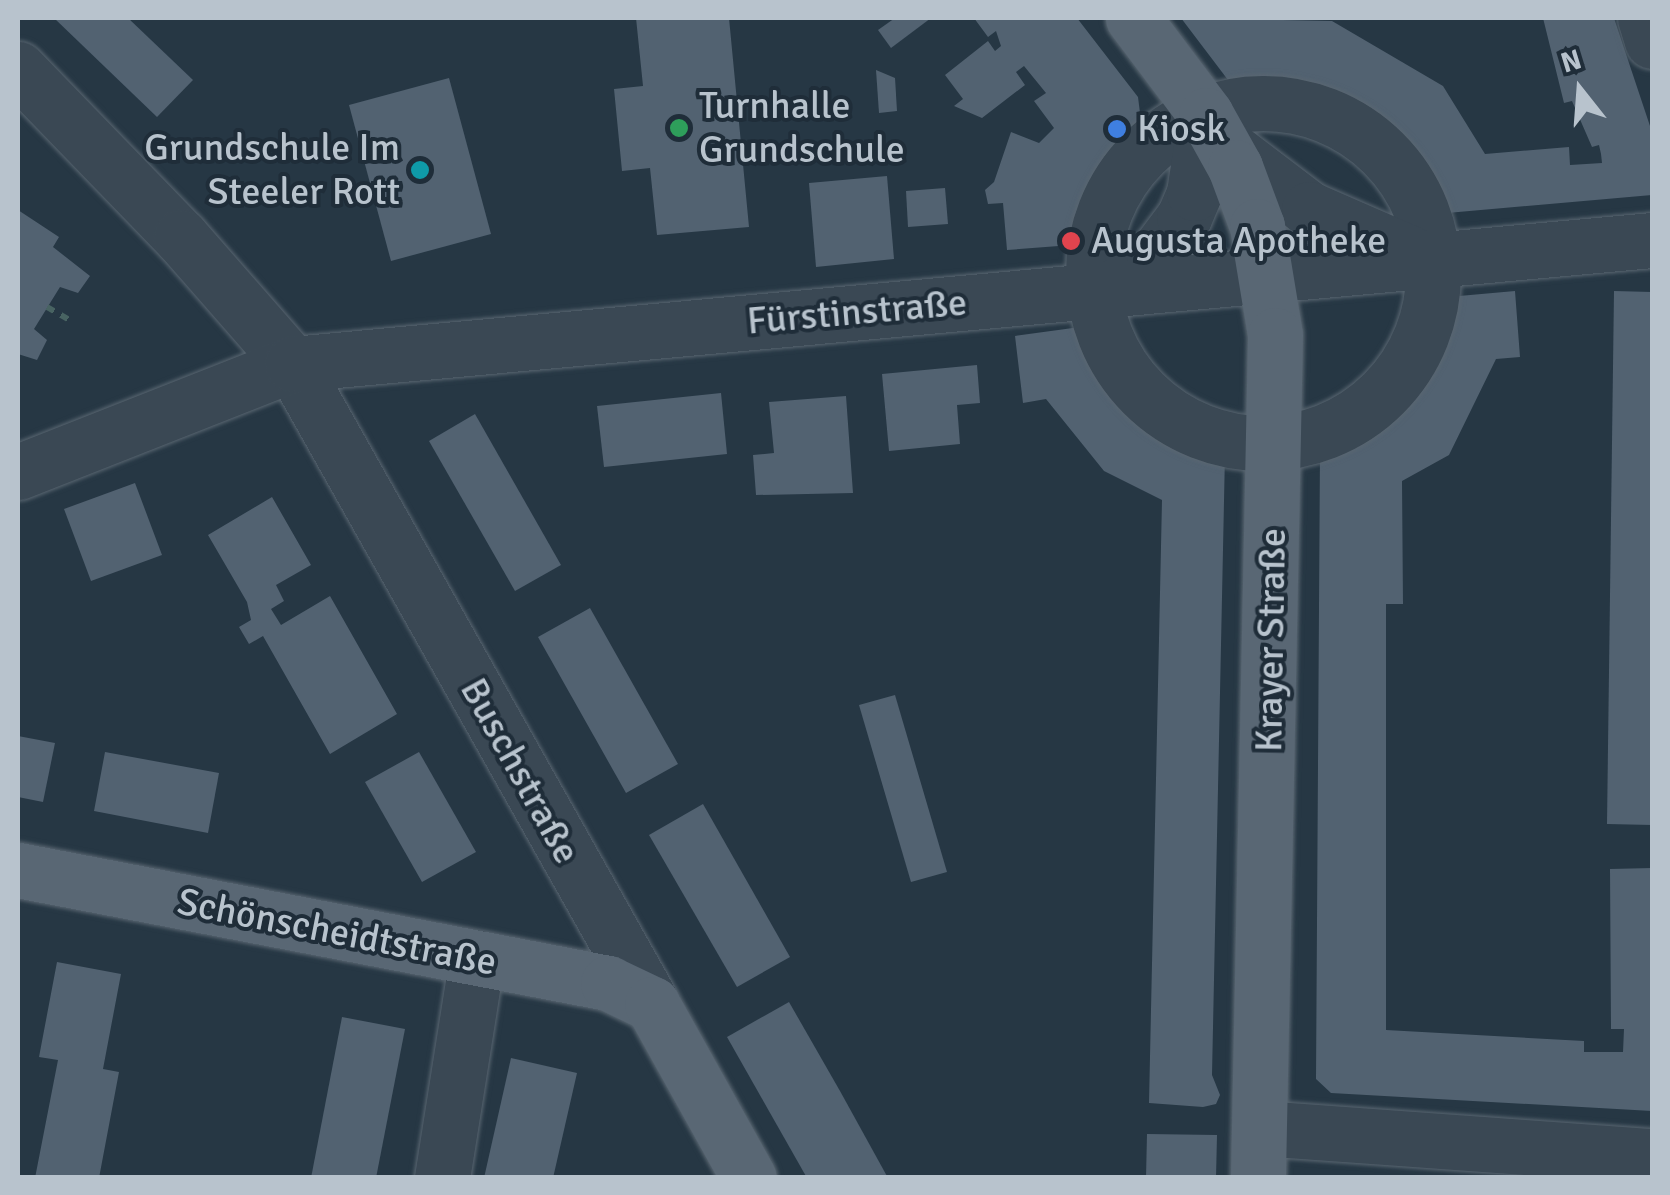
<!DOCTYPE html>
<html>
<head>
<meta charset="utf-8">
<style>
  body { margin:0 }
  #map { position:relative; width:1670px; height:1195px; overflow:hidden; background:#263744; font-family:Signika,sans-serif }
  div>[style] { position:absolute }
  .building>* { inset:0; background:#526271 }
  .path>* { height:6px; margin-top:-3px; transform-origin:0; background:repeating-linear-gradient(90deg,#486362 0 8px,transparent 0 16px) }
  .roads { filter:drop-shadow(0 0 2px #596671) drop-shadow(0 0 2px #596671) }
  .minor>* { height:55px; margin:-27.5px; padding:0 27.5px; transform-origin:27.5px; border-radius:27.5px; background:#3a4854 }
  .minor>.ring { margin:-27.5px; padding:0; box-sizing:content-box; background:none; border:55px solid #3a4854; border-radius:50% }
  .major>* { height:55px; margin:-27.5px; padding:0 27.5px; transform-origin:27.5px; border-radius:27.5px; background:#596774 }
  .dots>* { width:28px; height:28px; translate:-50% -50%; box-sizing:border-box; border:5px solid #1f2d39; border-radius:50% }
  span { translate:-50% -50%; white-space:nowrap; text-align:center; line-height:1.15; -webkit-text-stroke:8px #1f2d39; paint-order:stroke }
  .poi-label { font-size:38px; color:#b8c3cd }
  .left { translate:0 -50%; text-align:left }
  .right { translate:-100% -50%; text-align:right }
  .street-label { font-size:38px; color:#b8c3cd }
  .frame { position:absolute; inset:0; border:20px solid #b8c3cd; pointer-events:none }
  .north { position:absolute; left:1530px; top:40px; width:100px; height:100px; -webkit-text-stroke:8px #1f2d39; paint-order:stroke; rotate:343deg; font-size:28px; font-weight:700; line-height:40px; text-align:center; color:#b8c3cd }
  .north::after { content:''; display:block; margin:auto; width:35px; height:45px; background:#b8c3cd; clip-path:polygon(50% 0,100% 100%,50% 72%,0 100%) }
</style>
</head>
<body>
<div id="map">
  <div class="building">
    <div style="clip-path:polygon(54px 18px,128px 18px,193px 80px,157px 117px)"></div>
    <div style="clip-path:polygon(636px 18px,729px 18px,749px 227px,657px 235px,650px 168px,622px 171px,614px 89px,643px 86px)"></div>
    <div style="clip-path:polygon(895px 18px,931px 18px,891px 48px,878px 30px)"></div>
    <div style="clip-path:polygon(974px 18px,1077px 18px,1138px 97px,1141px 121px,1098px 170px,1072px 245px,1007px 250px,1003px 203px,988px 204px,985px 190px,994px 182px,1011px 132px,1039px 143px,1054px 128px,1034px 101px,1046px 93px,1024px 66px,1016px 72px,1025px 85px,982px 118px,954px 106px,963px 99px,945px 75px,988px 41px,995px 51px,1001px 46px,996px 31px,988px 37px)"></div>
    <div style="clip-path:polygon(1181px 18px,1332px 21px,1443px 86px,1485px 154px,1569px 147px,1570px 165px,1602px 163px,1601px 154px,1599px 145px,1592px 147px,1572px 101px,1564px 103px,1543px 18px,1614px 18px,1652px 132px,1652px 195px,1447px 213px,1398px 132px,1318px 86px,1248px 88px,1228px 80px)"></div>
    <div style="clip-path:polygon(876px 70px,895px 78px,897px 111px,879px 113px)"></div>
    <div style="clip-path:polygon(449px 78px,491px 234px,391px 261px,349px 105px)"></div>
    <div style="clip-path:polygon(887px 176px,894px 259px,816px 267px,809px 183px)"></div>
    <div style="clip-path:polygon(945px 188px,948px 224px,908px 227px,906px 191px)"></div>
    <div style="clip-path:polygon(18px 210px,59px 237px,53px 247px,90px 276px,78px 293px,60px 287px,34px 329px,47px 340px,37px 360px,18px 354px)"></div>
    <div style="clip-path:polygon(1515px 291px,1520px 357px,1496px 359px,1449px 455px,1402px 481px,1403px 604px,1386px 604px,1386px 1030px,1584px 1041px,1584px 1052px,1623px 1052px,1624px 1029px,1611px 1029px,1610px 869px,1652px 868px,1652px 1111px,1331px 1093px,1316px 1079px,1320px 449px,1398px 402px,1415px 384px,1459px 296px)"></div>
    <div style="clip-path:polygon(1614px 291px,1652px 292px,1652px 825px,1607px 824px)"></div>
    <div style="clip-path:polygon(1080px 327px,1135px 406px,1225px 454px,1212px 1075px,1220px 1095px,1216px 1104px,1203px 1107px,1149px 1103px,1162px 500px,1104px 471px,1046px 399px,1023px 403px,1015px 336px)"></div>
    <div style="clip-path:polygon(977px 365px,980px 403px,957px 405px,960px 444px,889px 451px,882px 374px)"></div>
    <div style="clip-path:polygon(721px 393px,727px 454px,604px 467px,597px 406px)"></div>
    <div style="clip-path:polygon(846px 396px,853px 493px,756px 495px,753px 455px,774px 453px,769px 402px)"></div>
    <div style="clip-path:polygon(475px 414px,561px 565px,515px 591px,429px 441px)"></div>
    <div style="clip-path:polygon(135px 483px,162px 555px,91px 581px,64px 509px)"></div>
    <div style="clip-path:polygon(272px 497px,311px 565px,276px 585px,284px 601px,271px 609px,281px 625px,330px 596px,397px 714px,330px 754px,263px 636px,249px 644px,239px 627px,251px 620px,247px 602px,208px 535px)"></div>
    <div style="clip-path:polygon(590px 608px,678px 764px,626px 793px,538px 637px)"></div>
    <div style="clip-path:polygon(895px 695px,947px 872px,911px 882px,859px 705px)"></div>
    <div style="clip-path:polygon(18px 736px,55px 743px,43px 802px,18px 797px)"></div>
    <div style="clip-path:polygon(105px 752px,219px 773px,208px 833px,94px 811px)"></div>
    <div style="clip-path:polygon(419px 752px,476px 852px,422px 882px,365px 782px)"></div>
    <div style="clip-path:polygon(703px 804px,790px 957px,737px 987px,649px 835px)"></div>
    <div style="clip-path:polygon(57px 962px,121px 974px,103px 1069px,119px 1072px,99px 1178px,35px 1178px,58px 1060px,39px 1057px)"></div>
    <div style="clip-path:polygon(789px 1002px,840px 1091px,888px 1178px,807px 1178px,727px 1037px)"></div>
    <div style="clip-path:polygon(342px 1017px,405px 1029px,376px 1178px,311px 1178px)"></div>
    <div style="clip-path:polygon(511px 1058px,577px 1073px,553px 1178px,484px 1178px)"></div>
    <div style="clip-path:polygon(1147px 1134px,1217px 1135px,1216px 1178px,1146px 1178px)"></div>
  </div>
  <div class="path">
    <div style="left:47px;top:307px;width:28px;rotate:30deg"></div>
  </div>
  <div class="roads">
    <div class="minor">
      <div style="left:1645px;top:18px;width:24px;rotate:73deg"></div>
      <div style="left:18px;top:69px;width:234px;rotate:45.9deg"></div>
      <div style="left:181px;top:237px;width:169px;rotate:48.8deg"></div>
      <div style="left:292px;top:364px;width:734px;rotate:60.64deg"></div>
      <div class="ring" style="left:1093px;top:103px;width:285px;height:285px"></div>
      <div style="left:1222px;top:143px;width:109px;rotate:37.2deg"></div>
      <div style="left:1309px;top:209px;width:110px;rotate:23.5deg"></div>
      <div style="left:1114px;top:288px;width:51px;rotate:-37.8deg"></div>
      <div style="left:1154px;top:257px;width:50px;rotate:-53.1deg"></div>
      <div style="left:1184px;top:217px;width:26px;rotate:-67deg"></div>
      <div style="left:1194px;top:193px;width:79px;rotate:-81.3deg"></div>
      <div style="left:18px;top:472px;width:295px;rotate:-21.5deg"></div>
      <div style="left:292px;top:364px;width:1366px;rotate:-5.21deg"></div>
      <div style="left:1260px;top:1128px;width:393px;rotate:4.1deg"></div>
      <div style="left:442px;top:1178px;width:223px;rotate:-81deg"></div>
    </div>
    <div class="major">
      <div style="left:1133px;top:18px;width:121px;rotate:53deg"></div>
      <div style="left:1206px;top:115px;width:60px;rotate:60.9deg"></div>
      <div style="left:1235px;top:167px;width:63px;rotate:69.6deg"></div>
      <div style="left:1257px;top:226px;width:110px;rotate:80.6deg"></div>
      <div style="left:1275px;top:335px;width:843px;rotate:91.16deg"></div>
      <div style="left:18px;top:870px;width:601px;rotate:10.84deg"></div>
      <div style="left:608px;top:983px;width:49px;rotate:25.5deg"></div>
      <div style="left:652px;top:1004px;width:199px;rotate:60.9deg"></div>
    </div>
  </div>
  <div class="dots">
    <div style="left:679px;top:128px;background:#2e9e5b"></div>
    <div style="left:1117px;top:129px;background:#3f7fe0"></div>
    <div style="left:420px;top:170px;background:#0f9aa8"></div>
    <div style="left:1071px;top:241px;background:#e0444e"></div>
  </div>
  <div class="poi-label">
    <span class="left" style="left:699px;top:128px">Turnhalle<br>Grundschule</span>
    <span class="left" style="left:1137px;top:129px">Kiosk</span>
    <span class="right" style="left:400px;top:170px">Grundschule Im<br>Steeler Rott</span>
    <span class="left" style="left:1091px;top:241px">Augusta Apotheke</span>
  </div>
  <div class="street-label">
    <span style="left:857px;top:312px;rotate:-5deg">Fürstinstraße</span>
    <span style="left:1271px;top:640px;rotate:-89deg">Krayer Straße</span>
    <span style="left:520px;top:771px;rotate:61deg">Buschstraße</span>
    <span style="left:337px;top:932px;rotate:11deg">Schönscheidtstraße</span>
  </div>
  <div class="frame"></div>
  <div class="north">N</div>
</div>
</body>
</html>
